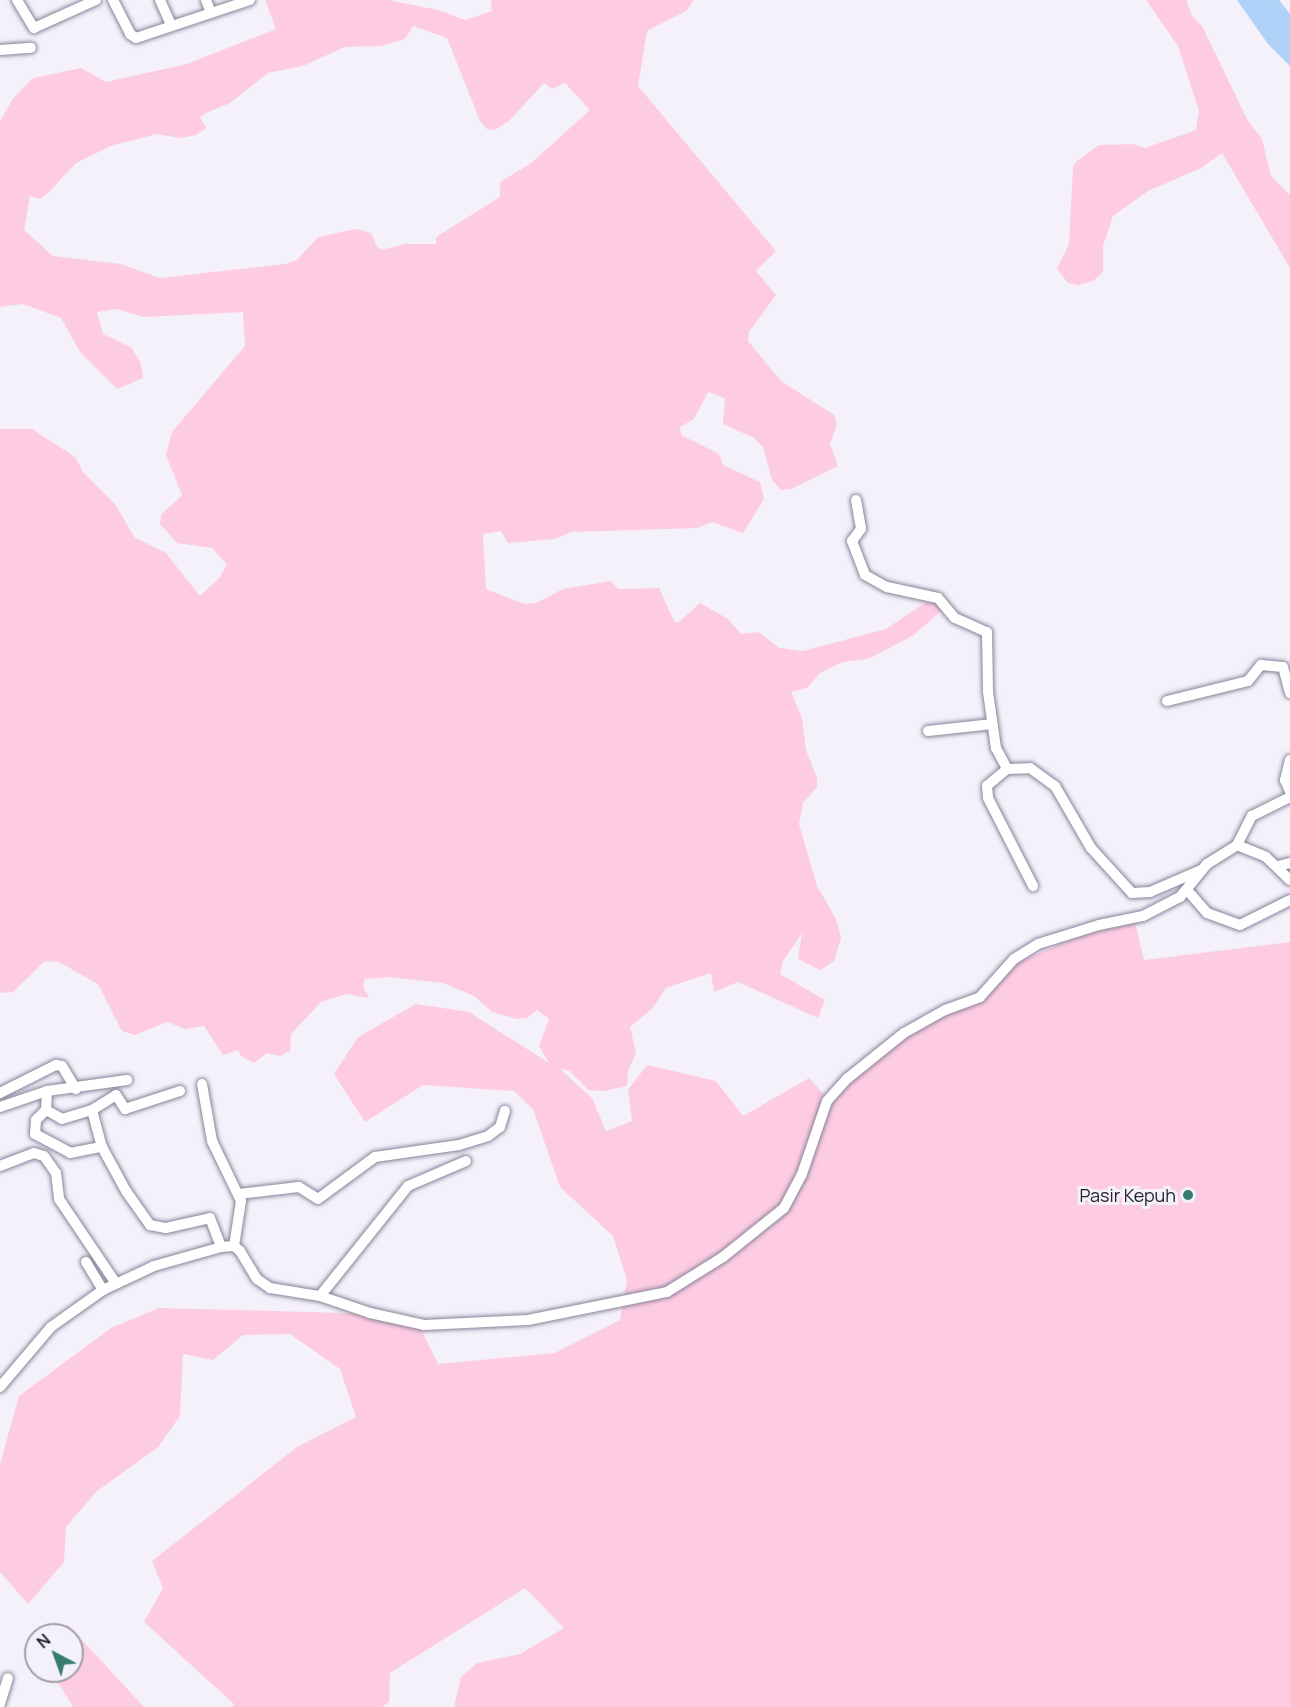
<!DOCTYPE html>
<html>
<head>
<meta charset="utf-8">
<style>
  body { margin:0 }
  #map { position:relative; width:1290px; height:1707px; overflow:hidden; background:#f4f1fb; font-family:Manrope,sans-serif }
  div>[style] { position:absolute }
  .green>* { inset:0; background:#fdcce3 }
  .water>* { inset:0; background:#b1d2f8 }
  .roads { filter:drop-shadow(0 0 2px #8a829a) drop-shadow(0 0 2px #8a829a) }
  .minor>* { height:10px; margin:-5px; padding:0 5px; transform-origin:5px; border-radius:5px; background:#fff }
  .dots>* { width:16px; height:16px; translate:-50% -50%; box-sizing:border-box; border:3px solid #f4f1fb; border-radius:50% }
  span { translate:-50% -50%; white-space:nowrap; text-align:center; line-height:1.15; -webkit-text-stroke:6px #f4f1fb; paint-order:stroke }
  .poi-label { font-size:18px; color:#25222b }
  .right { translate:-100% -50%; text-align:right }
  .north { position:absolute; left:24px; top:1623px; width:60px; height:60px; box-sizing:border-box; background:#f4f1fb; border:2px solid #a19ea8; border-radius:50%; rotate:319deg; font-size:16px; font-weight:700; line-height:24px; text-align:center; color:#25222b }
  .north::after { content:''; display:block; margin:auto; width:21px; height:27px; background:#367b6f; clip-path:polygon(50% 0,100% 100%,50% 72%,0 100%) }
</style>
</head>
<body>
<div id="map">
  <div class="green">
    <div style="clip-path:polygon(evenodd,265px 0,388px 0,438px 10px,465px 20px,492px 11px,491px 0,694px 0,686px 11px,647px 31px,638px 86px,776px 251px,756px 271px,776px 295px,749px 332px,748px 341px,781px 381px,834px 415px,837px 424px,830px 444px,838px 466px,791px 489px,781px 490px,772px 480px,763px 447px,754px 438px,723px 424px,725px 398px,708px 392px,694px 419px,680px 427px,681px 435px,719px 454px,723px 465px,760px 482px,764px 499px,743px 533px,712px 522px,697px 528px,571px 532px,555px 539px,508px 543px,501px 531px,483px 534px,486px 589px,524px 604px,536px 603px,563px 589px,611px 581px,618px 589px,659px 588px,674px 621px,678px 623px,700px 603px,728px 619px,741px 634px,759px 632px,779px 648px,803px 651px,886px 629px,928px 601px,936px 600px,942px 610px,914px 635px,868px 659px,843px 662px,820px 673px,807px 688px,791px 692px,802px 718px,806px 750px,817px 778px,817px 787px,803px 803px,799px 824px,817px 886px,836px 919px,841px 938px,834px 961px,820px 970px,798px 959px,802px 933px,783px 961px,780px 974px,825px 1000px,818px 1018px,738px 982px,714px 992px,711px 973px,666px 988px,652px 1009px,630px 1027px,636px 1053px,628px 1071px,627px 1086px,603px 1091px,588px 1090px,570px 1071px,560px 1069px,592px 1098px,606px 1131px,632px 1121px,628px 1090px,647px 1065px,716px 1081px,743px 1116px,809px 1078px,828px 1099px,866px 1064px,951px 1009px,981px 998px,1016px 963px,1096px 929px,1135px 922px,1144px 960px,1290px 942px,1290px 1707px,454px 1707px,461px 1677px,477px 1663px,520px 1654px,564px 1628px,525px 1588px,390px 1673px,389px 1702px,382px 1707px,232px 1707px,234px 1704px,144px 1622px,163px 1588px,152px 1561px,297px 1447px,356px 1417px,340px 1369px,290px 1334px,243px 1335px,213px 1360px,183px 1354px,180px 1416px,158px 1447px,96px 1492px,66px 1527px,64px 1562px,28px 1604px,0 1572px,0 1464px,19px 1396px,111px 1328px,159px 1308px,347px 1313px,416px 1319px,438px 1364px,555px 1353px,620px 1320px,627px 1280px,613px 1236px,560px 1187px,533px 1109px,514px 1091px,423px 1085px,365px 1122px,334px 1074px,358px 1037px,416px 1004px,469px 1012px,549px 1063px,539px 1046px,549px 1019px,537px 1010px,527px 1018px,517px 1019px,492px 1012px,474px 996px,443px 983px,389px 977px,365px 979px,363px 986px,369px 998px,346px 994px,321px 1002px,291px 1034px,290px 1051px,280px 1056px,267px 1053px,254px 1063px,241px 1056px,238px 1050px,223px 1055px,204px 1026px,185px 1029px,167px 1022px,135px 1035px,122px 1031px,98px 984px,59px 962px,45px 961px,13px 992px,0 993px,0 429px,32px 429px,75px 457px,83px 472px,115px 504px,135px 538px,165px 552px,200px 596px,220px 577px,227px 564px,212px 548px,177px 543px,160px 524px,161px 515px,182px 495px,166px 455px,172px 432px,245px 346px,243px 312px,143px 317px,118px 309px,97px 312px,103px 334px,132px 348px,141px 364px,143px 378px,117px 389px,80px 352px,61px 318px,23px 304px,0 307px,0 122px,12px 100px,33px 78px,81px 68px,106px 82px,187px 64px,276px 29px,265px 0,413px 26px,447px 38px,480px 121px,487px 129px,495px 130px,510px 120px,544px 83px,552px 89px,565px 83px,590px 110px,530px 164px,500px 182px,500px 197px,436px 237px,436px 244px,404px 244px,383px 250px,377px 247px,371px 233px,356px 229px,318px 237px,297px 260px,285px 264px,160px 278px,121px 264px,53px 256px,24px 230px,30px 196px,40px 199px,47px 194px,76px 163px,111px 146px,156px 134px,181px 138px,196px 135px,206px 128px,200px 117px,206px 113px,230px 103px,268px 73px,303px 66px,345px 47px,382px 46px,405px 39px,413px 26px)"></div>
    <div style="clip-path:polygon(1146px 0,1186px 0,1192px 16px,1202px 26px,1248px 121px,1262px 139px,1271px 176px,1290px 195px,1290px 268px,1222px 153px,1201px 168px,1148px 191px,1113px 216px,1103px 246px,1103px 272px,1093px 281px,1078px 285px,1068px 283px,1057px 269px,1069px 244px,1073px 166px,1078px 160px,1099px 145px,1133px 144px,1145px 148px,1196px 130px,1199px 111px,1178px 46px)"></div>
    <div style="clip-path:polygon(68px 1625px,144px 1707px,73px 1707px,51px 1671px,72px 1671px,72px 1635px,58px 1635px)"></div>
  </div>
  <div class="water">
    <div style="clip-path:polygon(1237px 0,1279px 0,1290px 14px,1290px 66px,1268px 44px)"></div>
  </div>
  <div class="roads">
    <div class="minor">
      <div style="left:17px;top:0;width:33px;rotate:59deg"></div>
      <div style="left:34px;top:28px;width:68px;rotate:-24.3deg"></div>
      <div style="left:113px;top:0;width:38px;rotate:63deg"></div>
      <div style="left:130px;top:34px;width:7px;rotate:34deg"></div>
      <div style="left:136px;top:38px;width:120px;rotate:-18.4deg"></div>
      <div style="left:160px;top:0;width:27px;rotate:66deg"></div>
      <div style="left:206px;top:0;width:14px;rotate:69deg"></div>
      <div style="left:0;top:50px;width:31px;rotate:-4deg"></div>
      <div style="left:856px;top:500px;width:29px;rotate:80deg"></div>
      <div style="left:861px;top:529px;width:15px;rotate:127deg"></div>
      <div style="left:852px;top:541px;width:36px;rotate:69deg"></div>
      <div style="left:865px;top:575px;width:25px;rotate:29deg"></div>
      <div style="left:887px;top:587px;width:52px;rotate:12.2deg"></div>
      <div style="left:938px;top:598px;width:26px;rotate:50deg"></div>
      <div style="left:955px;top:618px;width:35px;rotate:24deg"></div>
      <div style="left:987px;top:632px;width:60px;rotate:89deg"></div>
      <div style="left:988px;top:692px;width:57px;rotate:81.9deg"></div>
      <div style="left:996px;top:748px;width:24px;rotate:62deg"></div>
      <div style="left:1007px;top:769px;width:23px;rotate:-2deg"></div>
      <div style="left:1030px;top:768px;width:31px;rotate:36deg"></div>
      <div style="left:1055px;top:786px;width:72px;rotate:59.9deg"></div>
      <div style="left:1091px;top:848px;width:61px;rotate:47.7deg"></div>
      <div style="left:1132px;top:893px;width:18px;rotate:-3deg"></div>
      <div style="left:1150px;top:892px;width:56px;rotate:-23.3deg"></div>
      <div style="left:1167px;top:701px;width:83px;rotate:-13.9deg"></div>
      <div style="left:1248px;top:681px;width:21px;rotate:-51deg"></div>
      <div style="left:1261px;top:665px;width:22px;rotate:5deg"></div>
      <div style="left:1283px;top:667px;width:27px;rotate:75deg"></div>
      <div style="left:928px;top:731px;width:65px;rotate:-6.1deg"></div>
      <div style="left:1290px;top:760px;width:21px;rotate:104deg"></div>
      <div style="left:1285px;top:780px;width:12px;rotate:66deg"></div>
      <div style="left:1007px;top:769px;width:26px;rotate:140deg"></div>
      <div style="left:987px;top:786px;width:12px;rotate:85deg"></div>
      <div style="left:988px;top:798px;width:99px;rotate:62.9deg"></div>
      <div style="left:1237px;top:845px;width:31px;rotate:22deg"></div>
      <div style="left:1266px;top:857px;width:33px;rotate:44deg"></div>
      <div style="left:1278px;top:866px;width:12px;rotate:-14deg"></div>
      <div style="left:1188px;top:891px;width:29px;rotate:49deg"></div>
      <div style="left:1207px;top:913px;width:35px;rotate:20deg"></div>
      <div style="left:1240px;top:925px;width:56px;rotate:-26.6deg"></div>
      <div style="left:202px;top:1084px;width:58px;rotate:80deg"></div>
      <div style="left:212px;top:1141px;width:67px;rotate:64.2deg"></div>
      <div style="left:241px;top:1201px;width:46px;rotate:98.8deg"></div>
      <div style="left:47px;top:1091px;width:19px;rotate:93deg"></div>
      <div style="left:46px;top:1110px;width:14px;rotate:135deg"></div>
      <div style="left:36px;top:1120px;width:14px;rotate:94deg"></div>
      <div style="left:35px;top:1134px;width:40px;rotate:28deg"></div>
      <div style="left:70px;top:1153px;width:33px;rotate:-11deg"></div>
      <div style="left:102px;top:1147px;width:50px;rotate:61.4deg"></div>
      <div style="left:126px;top:1191px;width:42px;rotate:54.8deg"></div>
      <div style="left:150px;top:1225px;width:16px;rotate:11deg"></div>
      <div style="left:166px;top:1228px;width:45px;rotate:-12.8deg"></div>
      <div style="left:210px;top:1218px;width:31px;rotate:69deg"></div>
      <div style="left:0;top:1093px;width:63px;rotate:-26.6deg"></div>
      <div style="left:56px;top:1065px;width:6px;rotate:9deg"></div>
      <div style="left:62px;top:1066px;width:27px;rotate:59deg"></div>
      <div style="left:0;top:1107px;width:50px;rotate:-18.8deg"></div>
      <div style="left:47px;top:1091px;width:81px;rotate:-7.8deg"></div>
      <div style="left:46px;top:1110px;width:18px;rotate:29deg"></div>
      <div style="left:62px;top:1119px;width:31px;rotate:-17deg"></div>
      <div style="left:92px;top:1110px;width:28px;rotate:-32deg"></div>
      <div style="left:116px;top:1095px;width:17px;rotate:57deg"></div>
      <div style="left:125px;top:1109px;width:58px;rotate:-18.1deg"></div>
      <div style="left:92px;top:1110px;width:38px;rotate:75deg"></div>
      <div style="left:0;top:1166px;width:36px;rotate:-21deg"></div>
      <div style="left:34px;top:1153px;width:10px;rotate:17deg"></div>
      <div style="left:44px;top:1156px;width:21px;rotate:55deg"></div>
      <div style="left:56px;top:1173px;width:26px;rotate:83deg"></div>
      <div style="left:59px;top:1199px;width:100px;rotate:56deg"></div>
      <div style="left:239px;top:1194px;width:60px;rotate:-6.7deg"></div>
      <div style="left:299px;top:1187px;width:22px;rotate:32deg"></div>
      <div style="left:318px;top:1199px;width:71px;rotate:-36.4deg"></div>
      <div style="left:375px;top:1157px;width:85px;rotate:-8.1deg"></div>
      <div style="left:459px;top:1145px;width:30px;rotate:-17deg"></div>
      <div style="left:488px;top:1136px;width:15px;rotate:-37deg"></div>
      <div style="left:500px;top:1127px;width:17px;rotate:-73deg"></div>
      <div style="left:86px;top:1262px;width:33px;rotate:59deg"></div>
      <div style="left:320px;top:1296px;width:141px;rotate:-51.3deg"></div>
      <div style="left:408px;top:1186px;width:63px;rotate:-23.3deg"></div>
      <div style="left:0;top:1387px;width:79px;rotate:-49.6deg"></div>
      <div style="left:51px;top:1327px;width:64px;rotate:-35.4deg"></div>
      <div style="left:103px;top:1290px;width:56px;rotate:-25.2deg"></div>
      <div style="left:154px;top:1266px;width:70px;rotate:-15.8deg"></div>
      <div style="left:221px;top:1247px;width:13px;rotate:-4deg"></div>
      <div style="left:234px;top:1246px;width:8px;rotate:40deg"></div>
      <div style="left:240px;top:1251px;width:33px;rotate:59deg"></div>
      <div style="left:257px;top:1279px;width:16px;rotate:35deg"></div>
      <div style="left:270px;top:1288px;width:51px;rotate:9.1deg"></div>
      <div style="left:320px;top:1296px;width:53px;rotate:18.8deg"></div>
      <div style="left:370px;top:1313px;width:55px;rotate:12.5deg"></div>
      <div style="left:424px;top:1325px;width:104px;rotate:-2.8deg"></div>
      <div style="left:528px;top:1320px;width:142px;rotate:-11.4deg"></div>
      <div style="left:667px;top:1292px;width:66px;rotate:-32deg"></div>
      <div style="left:723px;top:1257px;width:78px;rotate:-38.8deg"></div>
      <div style="left:784px;top:1208px;width:38px;rotate:-62deg"></div>
      <div style="left:802px;top:1174px;width:77px;rotate:-71.1deg"></div>
      <div style="left:827px;top:1101px;width:31px;rotate:-48deg"></div>
      <div style="left:848px;top:1078px;width:72px;rotate:-38.8deg"></div>
      <div style="left:904px;top:1033px;width:47px;rotate:-29.3deg"></div>
      <div style="left:945px;top:1010px;width:37px;rotate:-20deg"></div>
      <div style="left:980px;top:997px;width:51px;rotate:-48.2deg"></div>
      <div style="left:1014px;top:959px;width:28px;rotate:-32deg"></div>
      <div style="left:1038px;top:944px;width:64px;rotate:-17.3deg"></div>
      <div style="left:1099px;top:925px;width:45px;rotate:-11.6deg"></div>
      <div style="left:1143px;top:916px;width:42px;rotate:-27.2deg"></div>
      <div style="left:1180px;top:897px;width:43px;rotate:-50.7deg"></div>
      <div style="left:1207px;top:864px;width:36px;rotate:-32deg"></div>
      <div style="left:1237px;top:845px;width:33px;rotate:-63deg"></div>
      <div style="left:1252px;top:816px;width:42px;rotate:-26.6deg"></div>
      <div style="left:0;top:1704px;width:27px;rotate:-73deg"></div>
    </div>
  </div>
  <div class="dots">
    <div style="left:1188px;top:1195px;background:#367b6f"></div>
  </div>
  <div class="poi-label">
    <span class="right" style="left:1176px;top:1195px">Pasir Kepuh</span>
  </div>
  <div class="north">N</div>
</div>
</body>
</html>
